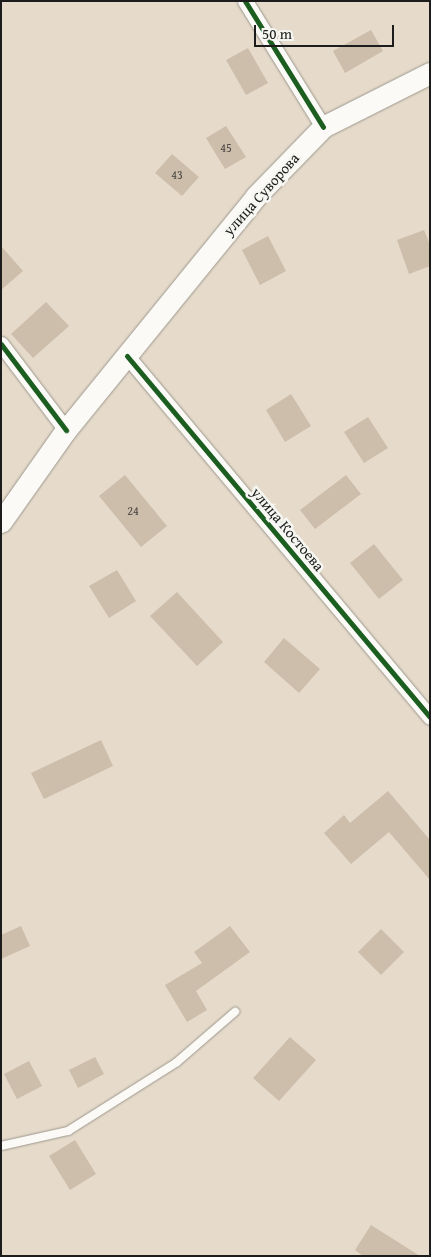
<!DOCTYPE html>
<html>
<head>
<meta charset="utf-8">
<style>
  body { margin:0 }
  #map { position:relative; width:431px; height:1257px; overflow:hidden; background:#e6dbcb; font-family:"Gentium Book Plus",serif }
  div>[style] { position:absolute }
  .building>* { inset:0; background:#cdbdab }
  .roads { filter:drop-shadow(0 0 1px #9d978d) drop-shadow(0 0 1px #9d978d) }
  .lane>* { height:8px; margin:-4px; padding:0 4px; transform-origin:4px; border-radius:4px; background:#fbfaf7 }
  .street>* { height:15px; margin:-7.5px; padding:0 7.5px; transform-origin:7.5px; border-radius:7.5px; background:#fbfaf7 }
  .secondary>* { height:21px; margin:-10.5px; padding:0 10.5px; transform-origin:10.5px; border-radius:10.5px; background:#fbfaf7 }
  .cycleway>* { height:5px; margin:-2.5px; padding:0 2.5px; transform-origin:2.5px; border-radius:2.5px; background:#1b5e20 }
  span { translate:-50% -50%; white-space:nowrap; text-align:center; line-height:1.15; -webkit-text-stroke:5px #f6f6f2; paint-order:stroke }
  .number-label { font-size:12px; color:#484440 }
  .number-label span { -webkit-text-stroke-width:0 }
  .street-label { font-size:15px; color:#1c1c1c }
  .frame { position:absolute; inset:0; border:2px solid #1c1c1c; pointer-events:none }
  .scale { position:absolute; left:254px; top:25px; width:140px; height:22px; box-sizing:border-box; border:2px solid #1c1c1c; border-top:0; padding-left:6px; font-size:15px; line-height:18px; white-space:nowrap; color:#1c1c1c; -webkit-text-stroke:4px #f6f6f2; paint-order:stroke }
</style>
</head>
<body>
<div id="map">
  <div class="building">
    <div style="clip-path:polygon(371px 30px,383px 51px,345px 73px,333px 51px)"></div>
    <div style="clip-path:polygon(248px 48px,268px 83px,246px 95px,226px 60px)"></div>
    <div style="clip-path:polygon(226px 126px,246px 157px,225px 169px,206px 138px)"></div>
    <div style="clip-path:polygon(172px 154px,199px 177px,182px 196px,155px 173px)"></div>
    <div style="clip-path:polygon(424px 230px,430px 245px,430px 266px,409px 274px,397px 240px)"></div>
    <div style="clip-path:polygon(268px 236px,286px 271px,260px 285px,242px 250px)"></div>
    <div style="clip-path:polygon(1px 246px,23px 271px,1px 290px)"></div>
    <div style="clip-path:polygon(46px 302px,69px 326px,33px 358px,11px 334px)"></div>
    <div style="clip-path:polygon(291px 394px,311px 426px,285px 442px,266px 410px)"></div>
    <div style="clip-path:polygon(368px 417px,388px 448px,364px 463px,344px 432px)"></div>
    <div style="clip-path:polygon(125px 475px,167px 526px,141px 547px,99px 496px)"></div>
    <div style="clip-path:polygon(346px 475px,361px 494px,315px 529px,300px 510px)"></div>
    <div style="clip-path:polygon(374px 544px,403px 580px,379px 599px,350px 563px)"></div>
    <div style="clip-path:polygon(117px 570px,136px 601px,109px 618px,89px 586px)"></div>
    <div style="clip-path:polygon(177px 592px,223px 642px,197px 666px,150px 616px)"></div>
    <div style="clip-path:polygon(284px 638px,320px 669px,299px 693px,264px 662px)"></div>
    <div style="clip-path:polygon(101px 740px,113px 766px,44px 799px,31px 773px)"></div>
    <div style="clip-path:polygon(388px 791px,430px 840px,430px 880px,389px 832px,351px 864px,324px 833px,344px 815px,350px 823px)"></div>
    <div style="clip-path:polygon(21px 926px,30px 946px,1px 959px,1px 935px)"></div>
    <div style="clip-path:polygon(230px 926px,250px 952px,196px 991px,207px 1010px,187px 1022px,165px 985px,202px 963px,194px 952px)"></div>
    <div style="clip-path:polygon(381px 929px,404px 952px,381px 975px,358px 952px)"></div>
    <div style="clip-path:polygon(290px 1037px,316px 1060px,279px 1101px,253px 1078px)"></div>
    <div style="clip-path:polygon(95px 1057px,104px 1074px,78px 1088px,69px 1070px)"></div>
    <div style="clip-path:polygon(29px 1061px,42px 1086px,17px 1099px,4px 1074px)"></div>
    <div style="clip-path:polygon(75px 1140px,96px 1174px,70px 1190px,49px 1156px)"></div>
    <div style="clip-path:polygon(371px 1225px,420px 1256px,363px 1256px,355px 1250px)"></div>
  </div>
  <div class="roads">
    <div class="lane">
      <div style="left:1px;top:1146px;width:69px;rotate:-12.6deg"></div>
      <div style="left:68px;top:1131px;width:129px;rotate:-32.3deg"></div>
      <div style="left:177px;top:1062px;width:77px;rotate:-40.8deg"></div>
    </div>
    <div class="street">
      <div style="left:245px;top:1px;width:148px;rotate:58.2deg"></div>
      <div style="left:1px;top:344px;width:108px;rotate:52.9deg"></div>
      <div style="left:127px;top:356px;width:471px;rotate:50deg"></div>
    </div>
    <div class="secondary">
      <div style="left:1px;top:522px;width:113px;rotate:-54.8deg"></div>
      <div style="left:66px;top:430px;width:301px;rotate:-50.9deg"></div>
      <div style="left:256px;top:196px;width:96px;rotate:-45.8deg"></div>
      <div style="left:323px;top:127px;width:120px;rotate:-26.8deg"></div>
    </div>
  </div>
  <div class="cycleway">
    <div style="left:245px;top:1px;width:148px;rotate:58.2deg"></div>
    <div style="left:1px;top:344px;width:108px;rotate:52.9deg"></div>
    <div style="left:127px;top:356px;width:471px;rotate:50deg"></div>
  </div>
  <div class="number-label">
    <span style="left:226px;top:148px">45</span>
    <span style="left:177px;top:175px">43</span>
    <span style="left:133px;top:511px">24</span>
  </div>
  <div class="street-label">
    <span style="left:261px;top:194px;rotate:-48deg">улица Суворова</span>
    <span style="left:288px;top:529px;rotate:50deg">улица Костоева</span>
  </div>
  <div class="frame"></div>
  <div class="scale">50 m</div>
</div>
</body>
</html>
